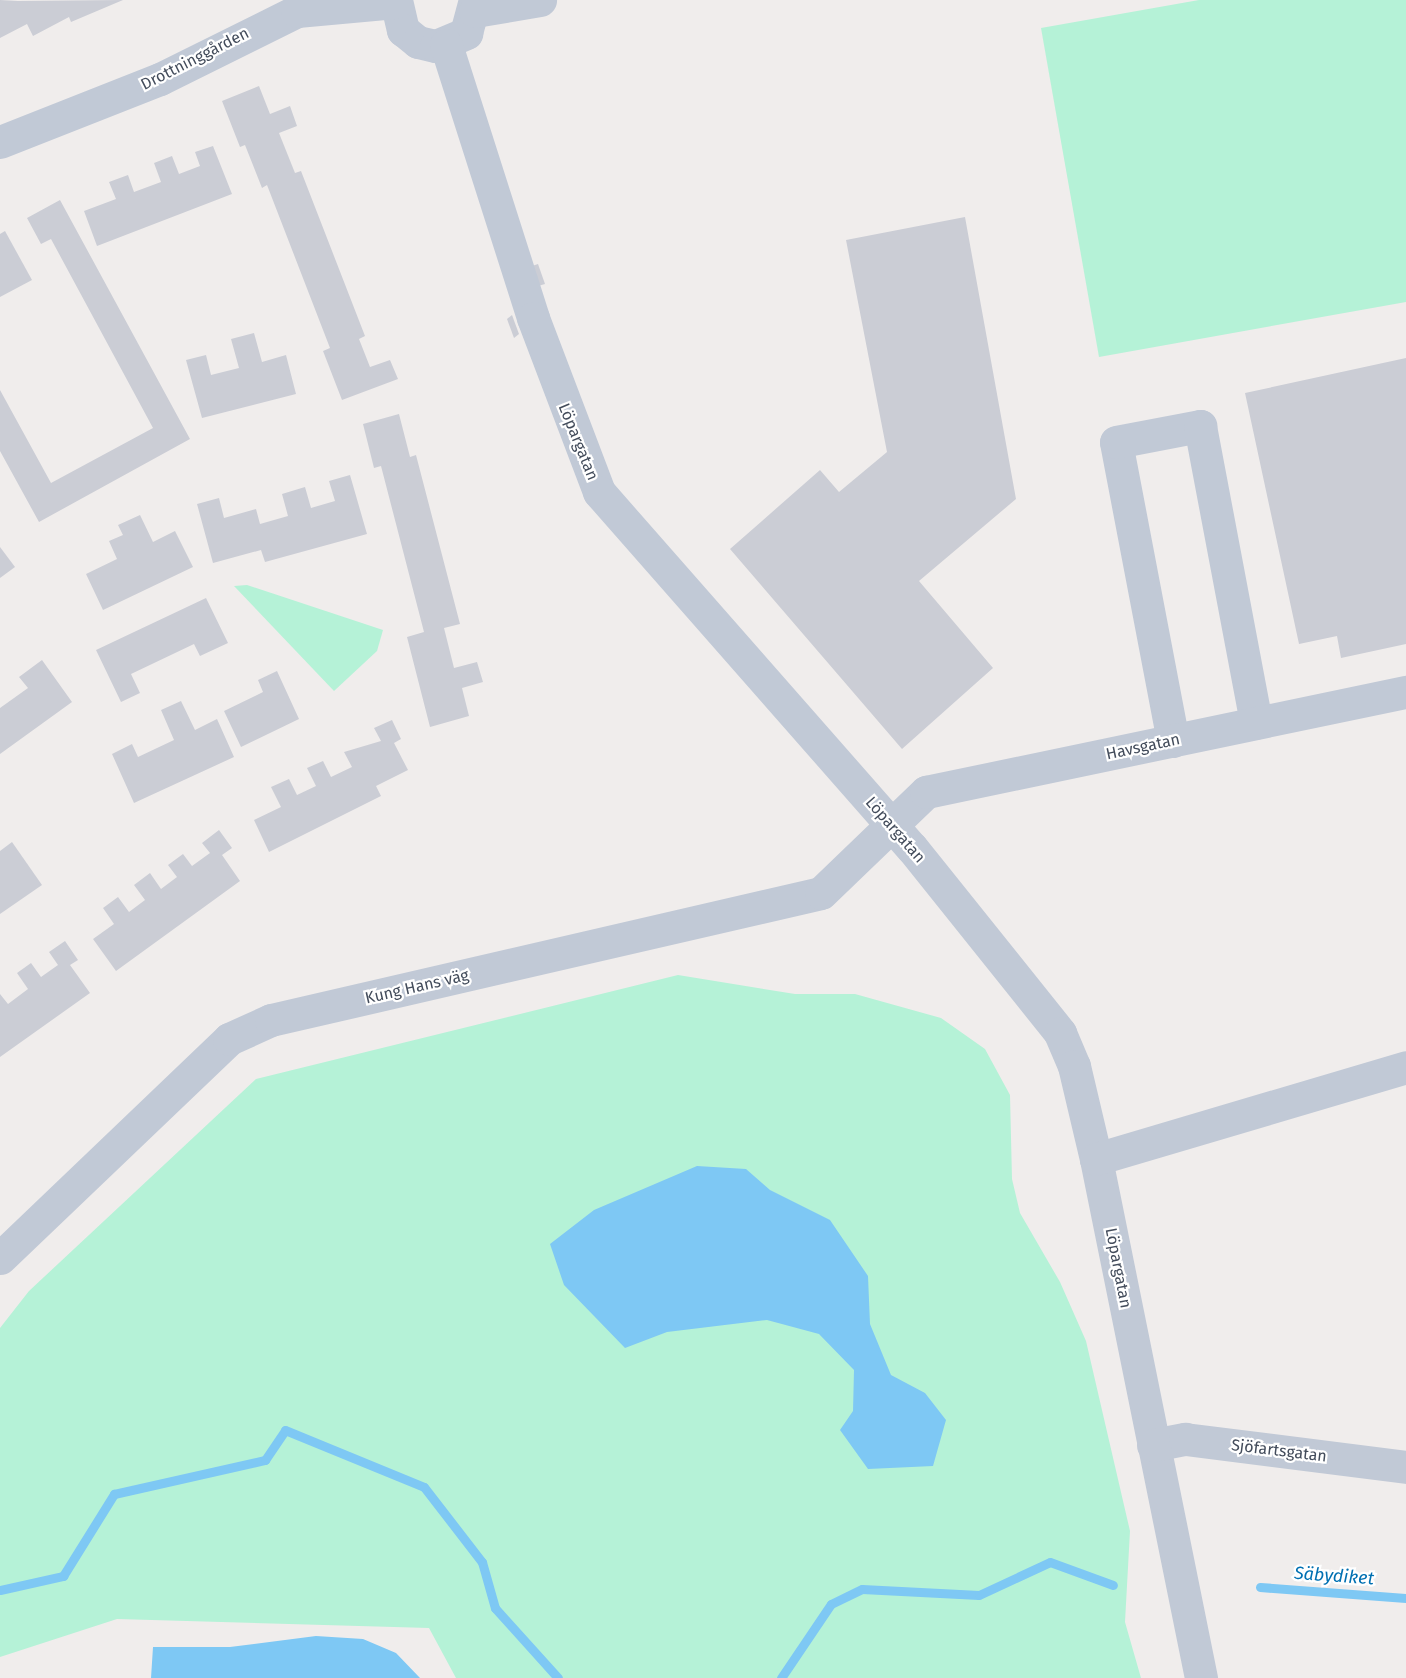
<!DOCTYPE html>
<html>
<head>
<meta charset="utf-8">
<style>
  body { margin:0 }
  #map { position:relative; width:1406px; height:1678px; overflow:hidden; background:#f0edec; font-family:"Fira Sans",sans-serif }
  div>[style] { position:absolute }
  .green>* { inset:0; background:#b5f2d7 }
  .water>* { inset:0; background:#7ec8f4 }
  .stream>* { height:9px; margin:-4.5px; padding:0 4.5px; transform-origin:4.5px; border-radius:4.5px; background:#7ec8f4 }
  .building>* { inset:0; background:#cbcdd5 }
  .minor>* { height:33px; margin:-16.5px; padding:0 16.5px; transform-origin:16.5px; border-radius:16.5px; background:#c1c9d6 }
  span { translate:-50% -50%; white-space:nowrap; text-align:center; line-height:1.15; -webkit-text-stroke:4.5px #fff; paint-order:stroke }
  .street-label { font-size:16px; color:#434c5b }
  .water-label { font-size:18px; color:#0070b2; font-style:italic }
</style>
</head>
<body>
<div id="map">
  <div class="green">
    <div style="clip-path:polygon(1199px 0,1406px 0,1406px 302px,1099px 357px,1041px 28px)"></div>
    <div style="clip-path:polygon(247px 585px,383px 630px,377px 651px,334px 691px,234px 586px)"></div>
    <div style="clip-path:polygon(678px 975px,795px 994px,855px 994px,941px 1018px,985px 1049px,1010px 1095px,1012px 1179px,1020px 1213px,1060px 1282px,1086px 1341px,1130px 1531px,1125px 1622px,1141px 1678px,456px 1678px,429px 1628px,117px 1619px,0 1657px,0 1328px,29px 1291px,256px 1079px)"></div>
  </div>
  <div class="water">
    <div style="clip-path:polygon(697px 1166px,746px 1169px,770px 1190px,830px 1220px,868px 1276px,870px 1324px,891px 1375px,925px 1393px,946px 1420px,933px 1466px,868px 1469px,840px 1430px,853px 1411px,854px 1370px,819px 1334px,767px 1320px,667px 1332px,625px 1348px,564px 1285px,550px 1244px,594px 1210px)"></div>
    <div style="clip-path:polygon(316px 1636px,363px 1639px,396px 1653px,420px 1678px,151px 1678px,153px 1647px,230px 1647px)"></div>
  </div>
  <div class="stream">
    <div style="left:1260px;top:1587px;width:146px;rotate:4.3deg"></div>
    <div style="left:0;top:1590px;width:65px;rotate:-12.5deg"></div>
    <div style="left:63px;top:1576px;width:97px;rotate:-58.1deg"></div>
    <div style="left:114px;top:1494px;width:155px;rotate:-12.7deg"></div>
    <div style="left:265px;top:1460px;width:36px;rotate:-56deg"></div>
    <div style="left:285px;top:1430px;width:150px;rotate:22.3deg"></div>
    <div style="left:424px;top:1487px;width:95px;rotate:52.3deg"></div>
    <div style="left:482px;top:1562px;width:48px;rotate:74.2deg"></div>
    <div style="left:495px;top:1608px;width:94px;rotate:48deg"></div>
    <div style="left:781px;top:1678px;width:89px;rotate:-56deg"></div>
    <div style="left:831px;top:1604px;width:34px;rotate:-26deg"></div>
    <div style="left:862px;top:1589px;width:117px;rotate:2.9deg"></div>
    <div style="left:979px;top:1595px;width:78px;rotate:-24.9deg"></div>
    <div style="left:1050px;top:1562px;width:67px;rotate:20.1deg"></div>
  </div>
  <div class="building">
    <div style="clip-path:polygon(0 0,18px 1px,123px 0,71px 22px,69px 17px,33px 36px,27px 24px,0 38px)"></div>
    <div style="clip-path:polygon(259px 86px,270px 114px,290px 106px,297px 126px,279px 133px,295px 173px,301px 171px,365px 336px,359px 339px,370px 367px,390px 360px,398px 379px,342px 400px,323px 351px,330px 348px,267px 185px,262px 188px,245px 145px,240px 147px,222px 101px)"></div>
    <div style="clip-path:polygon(213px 146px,232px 194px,97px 246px,84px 211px,116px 199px,109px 182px,128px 175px,134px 192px,161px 182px,154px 163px,172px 156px,179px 174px,200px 166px,195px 152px)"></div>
    <div style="clip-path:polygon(60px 200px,190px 439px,39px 522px,0 451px,0 390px,51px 483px,153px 428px,51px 239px,41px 244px,27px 218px)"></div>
    <div style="clip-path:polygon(965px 217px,1016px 499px,919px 581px,993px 668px,902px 749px,730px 549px,820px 470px,839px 492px,887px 452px,846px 240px)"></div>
    <div style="clip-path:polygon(5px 231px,32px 280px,0 297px,0 234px)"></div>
    <div style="clip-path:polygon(538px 264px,545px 284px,538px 286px,532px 266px)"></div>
    <div style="clip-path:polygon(512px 315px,519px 334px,514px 338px,507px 319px)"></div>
    <div style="clip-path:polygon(254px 333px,262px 362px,286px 355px,296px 394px,202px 418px,186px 360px,206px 355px,211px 375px,239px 368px,231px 339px)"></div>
    <div style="clip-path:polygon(1406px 358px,1406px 644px,1341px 658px,1337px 636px,1299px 644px,1245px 393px)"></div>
    <div style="clip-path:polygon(399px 414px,410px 457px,416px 455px,460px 624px,444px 628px,454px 668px,477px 662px,483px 682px,462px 688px,469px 716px,430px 727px,407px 637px,424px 632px,381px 466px,374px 468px,363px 424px)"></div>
    <div style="clip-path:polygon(350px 475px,367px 534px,265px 562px,261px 550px,213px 563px,197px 504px,219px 498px,224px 518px,256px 509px,260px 524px,288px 516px,282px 494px,305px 487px,311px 508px,335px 501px,329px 481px)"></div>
    <div style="clip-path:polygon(140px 515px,153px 542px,175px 531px,193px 567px,103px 610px,86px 574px,117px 559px,109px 541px,123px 535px,118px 525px)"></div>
    <div style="clip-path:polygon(0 547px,15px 567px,0 578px)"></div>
    <div style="clip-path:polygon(206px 598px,228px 643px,200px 656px,194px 644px,131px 674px,140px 693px,121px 702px,96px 650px)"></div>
    <div style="clip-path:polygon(42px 660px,72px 702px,0 754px,0 708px,28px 688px,19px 677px)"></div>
    <div style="clip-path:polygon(277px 671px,299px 719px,241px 747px,224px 711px,263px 692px,258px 680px)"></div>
    <div style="clip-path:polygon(181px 701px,195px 730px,217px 719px,234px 757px,134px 803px,112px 754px,132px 744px,138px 757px,174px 740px,161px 710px)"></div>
    <div style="clip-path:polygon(392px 720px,401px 739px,394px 743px,408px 770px,376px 786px,381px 796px,269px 852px,254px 820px,281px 807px,271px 787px,289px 779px,297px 795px,316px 786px,307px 768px,323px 761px,331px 777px,352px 767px,344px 752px,381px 741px,374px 728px)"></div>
    <div style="clip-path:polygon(219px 830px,232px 848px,222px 855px,240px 881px,116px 971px,93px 939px,114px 924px,103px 908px,118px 897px,129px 912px,145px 900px,134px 885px,150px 873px,161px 889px,177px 877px,168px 865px,183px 854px,192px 866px,210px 853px,202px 843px)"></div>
    <div style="clip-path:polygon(12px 842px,42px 885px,0 914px,0 851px)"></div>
    <div style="clip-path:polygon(65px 941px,78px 960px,70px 965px,90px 993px,0 1057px,0 994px,8px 1004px,28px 989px,17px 973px,31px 963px,41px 977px,58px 965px,49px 952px)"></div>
  </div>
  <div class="minor">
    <div style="left:396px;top:0;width:31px;rotate:77deg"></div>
    <div style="left:403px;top:30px;width:19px;rotate:39deg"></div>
    <div style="left:418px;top:42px;width:18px;rotate:13deg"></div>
    <div style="left:436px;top:46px;width:33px;rotate:-23deg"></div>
    <div style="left:466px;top:33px;width:34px;rotate:-75deg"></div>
    <div style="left:475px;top:11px;width:66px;rotate:-9.6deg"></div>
    <div style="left:446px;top:45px;width:287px;rotate:72.3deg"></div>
    <div style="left:533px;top:318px;width:186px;rotate:69.2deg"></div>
    <div style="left:599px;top:492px;width:474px;rotate:48.7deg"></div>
    <div style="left:912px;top:848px;width:237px;rotate:51.3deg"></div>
    <div style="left:1060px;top:1033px;width:36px;rotate:67deg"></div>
    <div style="left:1074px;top:1066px;width:96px;rotate:76.7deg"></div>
    <div style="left:1096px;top:1159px;width:530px;rotate:78.56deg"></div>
    <div style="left:0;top:142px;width:172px;rotate:-21.5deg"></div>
    <div style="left:160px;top:79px;width:153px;rotate:-26.4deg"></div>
    <div style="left:297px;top:11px;width:99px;rotate:-5.2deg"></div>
    <div style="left:1173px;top:741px;width:304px;rotate:-100.8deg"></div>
    <div style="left:1116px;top:442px;width:86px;rotate:-10.8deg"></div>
    <div style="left:1200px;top:426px;width:302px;rotate:79.3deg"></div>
    <div style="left:1096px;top:1159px;width:323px;rotate:-16.5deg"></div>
    <div style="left:0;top:1258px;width:317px;rotate:-43.7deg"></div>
    <div style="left:229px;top:1039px;width:46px;rotate:-24.3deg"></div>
    <div style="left:271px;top:1020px;width:564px;rotate:-13deg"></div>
    <div style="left:821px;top:893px;width:146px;rotate:-43.9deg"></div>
    <div style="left:926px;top:792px;width:490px;rotate:-11.8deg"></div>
    <div style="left:1153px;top:1445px;width:33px;rotate:-11deg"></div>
    <div style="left:1185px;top:1439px;width:223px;rotate:7.2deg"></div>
  </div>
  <div class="street-label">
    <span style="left:195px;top:59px;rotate:-27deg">Drottninggården</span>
    <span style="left:578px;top:442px;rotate:68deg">Löpargatan</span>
    <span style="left:1143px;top:747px;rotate:-12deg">Havsgatan</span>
    <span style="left:895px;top:830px;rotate:49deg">Löpargatan</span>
    <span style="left:417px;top:987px;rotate:-13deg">Kung Hans väg</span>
    <span style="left:1118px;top:1268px;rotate:79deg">Löpargatan</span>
    <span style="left:1279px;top:1451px;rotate:7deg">Sjöfartsgatan</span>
  </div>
  <div class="water-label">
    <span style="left:1334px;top:1576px;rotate:4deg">Säbydiket</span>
  </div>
</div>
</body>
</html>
